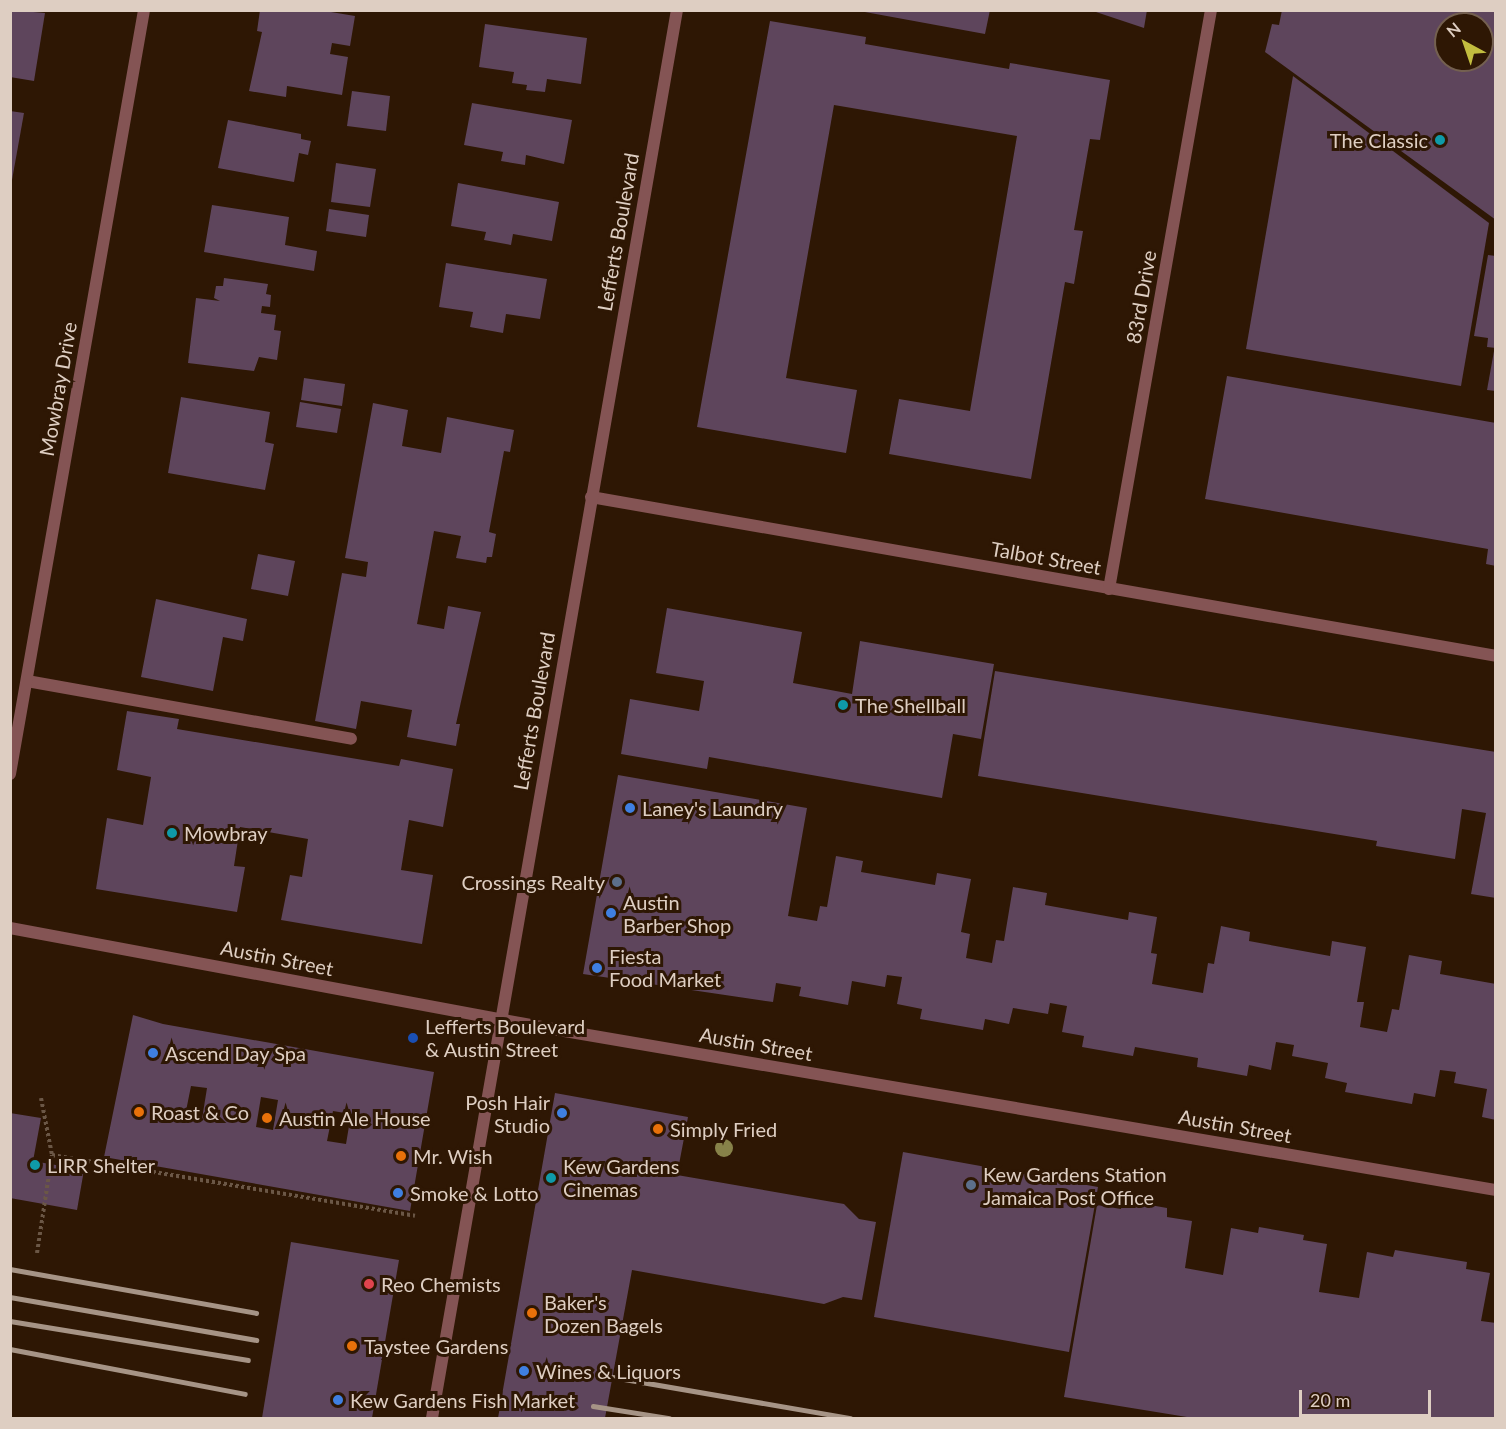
<!DOCTYPE html>
<html>
<head>
<meta charset="utf-8">
<style>
  body { margin:0 }
  #map { position:relative; width:1506px; height:1429px; overflow:hidden; background:#2e1704; font-family:Lato,sans-serif }
  div>[style] { position:absolute }
  .building>* { inset:0; background:#5e455c }
  .path>* { height:4px; margin-top:-2px; transform-origin:0; background:repeating-linear-gradient(90deg,#6b5746 0 3px,transparent 0 6px) }
  .service>* { height:12px; margin:-6px; padding:0 6px; transform-origin:6px; border-radius:6px; background:#845454 }
  .minor>* { height:12px; margin:-6px; padding:0 6px; transform-origin:6px; border-radius:6px; background:#845454 }
  .tertiary>* { height:12px; margin:-6px; padding:0 6px; transform-origin:6px; border-radius:6px; background:#845454 }
  .rail>* { height:4.5px; margin:-2.25px; padding:0 2.25px; transform-origin:2.25px; border-radius:2.25px; background:#a69486 }
  .trees>* { width:18px; height:18px; margin:-9px; border-radius:50%; background:#878249 }
  .dots>* { width:16px; height:16px; translate:-50% -50%; box-sizing:border-box; border:3px solid #2e1704; border-radius:50% }
  span { translate:-50% -50%; white-space:nowrap; text-align:center; line-height:1.15; -webkit-text-stroke:6px #2e1704; paint-order:stroke }
  .poi-label { font-size:20px; color:#decec2 }
  .right { translate:-100% -50%; text-align:right }
  .left { translate:0 -50%; text-align:left }
  .street-label { font-size:20px; color:#decec2 }
  .frame { position:absolute; inset:0; border:12px solid #decec2; pointer-events:none }
  .north { position:absolute; left:1434px; top:12px; width:60px; height:60px; box-sizing:border-box; background:#2e1704; border:2px solid #746050; border-radius:50%; rotate:320deg; font-size:16px; font-weight:700; line-height:24px; text-align:center; color:#decec2 }
  .north::after { content:''; display:block; margin:auto; width:21px; height:27px; background:#c2bd3f; clip-path:polygon(50% 0,100% 100%,50% 72%,0 100%) }
  .scale { position:absolute; left:1299px; top:1390px; width:132px; height:27px; box-sizing:border-box; border:3px solid #decec2; border-top:0; padding-left:8px; font-size:18px; line-height:21px; white-space:nowrap; color:#decec2; -webkit-text-stroke:4px #2e1704; paint-order:stroke }
</style>
</head>
<body>
<div id="map">
  <div class="building">
    <div style="clip-path:polygon(10px 10px,45px 13px,34px 81px,10px 77px)"></div>
    <div style="clip-path:polygon(260px 10px,319px 10px,355px 16px,350px 46px,332px 43px,330px 54px,348px 57px,342px 95px,287px 86px,286px 97px,249px 91px,262px 32px,257px 31px)"></div>
    <div style="clip-path:polygon(854px 10px,990px 10px,985px 34px)"></div>
    <div style="clip-path:polygon(1090px 10px,1147px 10px,1144px 28px)"></div>
    <div style="clip-path:polygon(evenodd,1282px 10px,1496px 10px,1496px 220px,1265px 52px,1272px 24px,1279px 25px,1282px 10px,1446px 24px,1482px 24px,1482px 60px,1446px 60px,1446px 24px)"></div>
    <div style="clip-path:polygon(770px 21px,866px 37px,865px 44px,1009px 69px,1010px 63px,1110px 80px,1100px 140px,1090px 139px,1074px 230px,1083px 231px,1074px 284px,1065px 282px,1031px 479px,889px 454px,899px 399px,970px 411px,1017px 136px,834px 105px,786px 378px,857px 390px,846px 453px,697px 427px)"></div>
    <div style="clip-path:polygon(485px 24px,587px 38px,581px 84px,547px 79px,545px 92px,526px 90px,527px 85px,512px 83px,514px 72px,479px 67px)"></div>
    <div style="clip-path:polygon(1293px 76px,1489px 223px,1461px 386px,1246px 349px)"></div>
    <div style="clip-path:polygon(352px 91px,390px 96px,386px 131px,347px 126px)"></div>
    <div style="clip-path:polygon(472px 103px,572px 120px,564px 164px,526px 155px,525px 165px,501px 161px,503px 152px,464px 145px)"></div>
    <div style="clip-path:polygon(10px 111px,24px 113px,12px 180px,10px 179px)"></div>
    <div style="clip-path:polygon(228px 120px,301px 134px,301px 139px,311px 141px,308px 155px,299px 153px,294px 182px,218px 168px)"></div>
    <div style="clip-path:polygon(336px 163px,376px 169px,370px 207px,331px 202px)"></div>
    <div style="clip-path:polygon(458px 183px,559px 202px,552px 241px,513px 234px,511px 245px,484px 240px,486px 232px,451px 226px)"></div>
    <div style="clip-path:polygon(212px 205px,289px 217px,285px 245px,317px 251px,314px 271px,204px 252px)"></div>
    <div style="clip-path:polygon(329px 209px,369px 215px,366px 237px,326px 231px)"></div>
    <div style="clip-path:polygon(1488px 255px,1496px 256px,1496px 348px,1487px 347px,1488px 338px,1474px 336px)"></div>
    <div style="clip-path:polygon(446px 263px,547px 279px,540px 319px,506px 314px,503px 333px,470px 327px,473px 312px,439px 307px)"></div>
    <div style="clip-path:polygon(224px 278px,268px 284px,266px 294px,271px 295px,270px 307px,262px 306px,261px 313px,276px 315px,274px 330px,281px 331px,277px 360px,259px 357px,254px 371px,188px 363px,196px 298px,220px 301px,214px 298px,216px 286px,223px 286px)"></div>
    <div style="clip-path:polygon(1494px 351px,1496px 351px,1496px 391px,1487px 390px)"></div>
    <div style="clip-path:polygon(1227px 376px,1496px 423px,1496px 566px,1486px 564px,1488px 549px,1205px 499px)"></div>
    <div style="clip-path:polygon(304px 378px,345px 384px,342px 406px,301px 400px)"></div>
    <div style="clip-path:polygon(181px 397px,270px 412px,265px 442px,274px 444px,265px 490px,168px 473px)"></div>
    <div style="clip-path:polygon(300px 402px,341px 409px,337px 433px,296px 427px)"></div>
    <div style="clip-path:polygon(373px 403px,408px 410px,402px 446px,441px 453px,447px 417px,514px 430px,510px 452px,504px 451px,489px 532px,496px 534px,492px 557px,487px 557px,486px 563px,456px 558px,461px 536px,434px 531px,417px 624px,444px 629px,448px 606px,481px 612px,456px 724px,460px 724px,456px 746px,407px 737px,412px 710px,361px 701px,356px 729px,315px 721px,342px 573px,366px 577px,368px 562px,345px 558px)"></div>
    <div style="clip-path:polygon(258px 554px,295px 561px,288px 596px,251px 589px)"></div>
    <div style="clip-path:polygon(156px 599px,247px 619px,243px 641px,223px 637px,213px 691px,141px 677px)"></div>
    <div style="clip-path:polygon(667px 608px,802px 632px,793px 683px,852px 694px,860px 641px,994px 664px,981px 739px,953px 734px,942px 798px,709px 757px,707px 769px,621px 754px,630px 699px,699px 711px,704px 681px,656px 673px)"></div>
    <div style="clip-path:polygon(995px 671px,1496px 752px,1496px 898px,1471px 894px,1486px 813px,1462px 809px,1455px 859px,1376px 846px,1377px 841px,978px 776px)"></div>
    <div style="clip-path:polygon(127px 711px,179px 719px,177px 729px,399px 766px,401px 759px,453px 769px,443px 827px,409px 820px,401px 870px,433px 875px,422px 944px,281px 920px,290px 875px,302px 877px,308px 839px,240px 827px,234px 866px,245px 867px,237px 912px,96px 889px,107px 818px,143px 825px,151px 777px,117px 770px)"></div>
    <div style="clip-path:polygon(618px 775px,807px 808px,788px 916px,817px 921px,820px 906px,827px 907px,836px 856px,863px 861px,861px 872px,935px 885px,937px 873px,971px 879px,961px 932px,970px 934px,966px 958px,992px 963px,996px 940px,1004px 941px,1013px 887px,1047px 893px,1045px 905px,1128px 920px,1129px 912px,1157px 917px,1151px 953px,1157px 954px,1152px 984px,1203px 993px,1208px 963px,1214px 964px,1221px 926px,1250px 932px,1249px 941px,1330px 956px,1332px 941px,1366px 947px,1357px 1002px,1364px 1002px,1360px 1027px,1387px 1032px,1392px 1009px,1399px 1010px,1409px 955px,1442px 961px,1440px 974px,1496px 984px,1496px 1120px,1482px 1117px,1487px 1089px,1454px 1083px,1456px 1072px,1440px 1070px,1435px 1097px,1414px 1093px,1412px 1104px,1345px 1092px,1347px 1083px,1325px 1078px,1328px 1063px,1292px 1056px,1294px 1045px,1276px 1042px,1271px 1070px,1249px 1065px,1247px 1076px,1197px 1067px,1198px 1058px,1135px 1047px,1133px 1056px,1082px 1047px,1084px 1036px,1062px 1032px,1067px 1006px,1050px 1003px,1048px 1014px,1013px 1008px,1009px 1024px,985px 1019px,983px 1030px,920px 1019px,922px 1009px,897px 1004px,902px 977px,887px 975px,885px 987px,852px 981px,848px 1005px,799px 996px,801px 987px,776px 983px,773px 1002px,583px 974px)"></div>
    <div style="clip-path:polygon(evenodd,133px 1015px,163px 1024px,434px 1072px,410px 1211px,104px 1157px,133px 1015px,191px 1086px,207px 1088px,202px 1119px,185px 1116px,191px 1086px,133px 1015px,261px 1097px,278px 1100px,273px 1130px,256px 1127px,261px 1097px,133px 1015px,333px 1111px,351px 1114px,346px 1144px,327px 1141px,333px 1111px)"></div>
    <div style="clip-path:polygon(555px 1093px,688px 1117px,677px 1175px,844px 1204px,859px 1219px,876px 1222px,862px 1300px,843px 1297px,824px 1304px,632px 1270px,605px 1418px,498px 1418px)"></div>
    <div style="clip-path:polygon(10px 1113px,41px 1118px,33px 1161px,84px 1170px,77px 1210px,10px 1198px)"></div>
    <div style="clip-path:polygon(903px 1152px,1098px 1187px,1069px 1352px,874px 1317px)"></div>
    <div style="clip-path:polygon(1122px 1200px,1167px 1208px,1167px 1217px,1192px 1221px,1185px 1268px,1223px 1275px,1231px 1228px,1258px 1233px,1259px 1227px,1304px 1235px,1303px 1240px,1327px 1244px,1319px 1292px,1359px 1298px,1367px 1252px,1393px 1257px,1395px 1250px,1467px 1262px,1466px 1269px,1490px 1273px,1481px 1321px,1496px 1323px,1496px 1418px,1193px 1418px,1064px 1397px,1097px 1205px,1121px 1209px)"></div>
    <div style="clip-path:polygon(291px 1242px,399px 1260px,372px 1418px,262px 1418px)"></div>
  </div>
  <div class="path">
    <div style="left:41px;top:1098px;width:58px;rotate:79.1deg"></div>
    <div style="left:37px;top:1253px;width:99px;rotate:-81.3deg"></div>
    <div style="left:52px;top:1155px;width:368px;rotate:9.5deg"></div>
  </div>
  <div class="service">
    <div style="left:27px;top:681px;width:329px;rotate:10.1deg"></div>
  </div>
  <div class="minor">
    <div style="left:591px;top:497px;width:919px;rotate:9.96deg"></div>
    <div style="left:1109px;top:589px;width:588px;rotate:-80.01deg"></div>
    <div style="left:10px;top:774px;width:776px;rotate:-80.05deg"></div>
    <div style="left:10px;top:928px;width:546px;rotate:10.55deg"></div>
    <div style="left:547px;top:1028px;width:963px;rotate:9.69deg"></div>
  </div>
  <div class="tertiary">
    <div style="left:432px;top:1418px;width:1429px;rotate:-80.13deg"></div>
  </div>
  <div class="rail">
    <div style="left:10px;top:1269px;width:250px;rotate:10.1deg"></div>
    <div style="left:10px;top:1297px;width:250px;rotate:9.9deg"></div>
    <div style="left:10px;top:1321px;width:241px;rotate:9.3deg"></div>
    <div style="left:10px;top:1349px;width:239px;rotate:10.8deg"></div>
    <div style="left:601px;top:1375px;width:253px;rotate:9.8deg"></div>
    <div style="left:593px;top:1406px;width:77px;rotate:9deg"></div>
  </div>
  <div class="trees">
    <div style="left:724px;top:1148px"></div>
  </div>
  <div class="dots">
    <div style="left:1440px;top:140px;background:#0f9aa8"></div>
    <div style="left:843px;top:705px;background:#0f9aa8"></div>
    <div style="left:630px;top:808px;background:#3f7fe0"></div>
    <div style="left:172px;top:833px;background:#0f9aa8"></div>
    <div style="left:617px;top:882px;background:#5c6f8a"></div>
    <div style="left:611px;top:913px;background:#3f7fe0"></div>
    <div style="left:597px;top:968px;background:#3f7fe0"></div>
    <div style="left:413px;top:1038px;background:#1a4fb4"></div>
    <div style="left:153px;top:1053px;background:#3f7fe0"></div>
    <div style="left:139px;top:1112px;background:#e8710a"></div>
    <div style="left:562px;top:1113px;background:#3f7fe0"></div>
    <div style="left:267px;top:1118px;background:#e8710a"></div>
    <div style="left:658px;top:1129px;background:#e8710a"></div>
    <div style="left:401px;top:1156px;background:#e8710a"></div>
    <div style="left:35px;top:1165px;background:#0f9aa8"></div>
    <div style="left:551px;top:1178px;background:#0f9aa8"></div>
    <div style="left:971px;top:1185px;background:#5c6f8a"></div>
    <div style="left:398px;top:1193px;background:#3f7fe0"></div>
    <div style="left:369px;top:1284px;background:#e0444e"></div>
    <div style="left:532px;top:1313px;background:#e8710a"></div>
    <div style="left:352px;top:1346px;background:#e8710a"></div>
    <div style="left:524px;top:1371px;background:#3f7fe0"></div>
    <div style="left:338px;top:1400px;background:#3f7fe0"></div>
  </div>
  <div class="poi-label">
    <span class="right" style="left:1428px;top:140px">The Classic</span>
    <span class="left" style="left:855px;top:705px">The Shellball</span>
    <span class="left" style="left:642px;top:808px">Laney's Laundry</span>
    <span class="left" style="left:184px;top:833px">Mowbray</span>
    <span class="right" style="left:605px;top:882px">Crossings Realty</span>
    <span class="left" style="left:623px;top:914px">Austin<br>Barber Shop</span>
    <span class="left" style="left:609px;top:968px">Fiesta<br>Food Market</span>
    <span class="left" style="left:425px;top:1038px">Lefferts Boulevard<br>&amp; Austin Street</span>
    <span class="left" style="left:165px;top:1053px">Ascend Day Spa</span>
    <span class="right" style="left:550px;top:1114px">Posh Hair<br>Studio</span>
    <span class="left" style="left:151px;top:1112px">Roast &amp; Co</span>
    <span class="left" style="left:279px;top:1118px">Austin Ale House</span>
    <span class="left" style="left:670px;top:1129px">Simply Fried</span>
    <span class="left" style="left:413px;top:1156px">Mr. Wish</span>
    <span class="left" style="left:47px;top:1165px">LIRR Shelter</span>
    <span class="left" style="left:563px;top:1178px">Kew Gardens<br>Cinemas</span>
    <span class="left" style="left:983px;top:1186px">Kew Gardens Station<br>Jamaica Post Office</span>
    <span class="left" style="left:410px;top:1193px">Smoke &amp; Lotto</span>
    <span class="left" style="left:381px;top:1284px">Reo Chemists</span>
    <span class="left" style="left:544px;top:1314px">Baker's<br>Dozen Bagels</span>
    <span class="left" style="left:364px;top:1346px">Taystee Gardens</span>
    <span class="left" style="left:536px;top:1371px">Wines &amp; Liquors</span>
    <span class="left" style="left:350px;top:1400px">Kew Gardens Fish Market</span>
  </div>
  <div class="street-label">
    <span style="left:618px;top:232px;rotate:-80deg">Lefferts Boulevard</span>
    <span style="left:1141px;top:297px;rotate:-80deg">83rd Drive</span>
    <span style="left:58px;top:389px;rotate:-80deg">Mowbray Drive</span>
    <span style="left:1046px;top:558px;rotate:10deg">Talbot Street</span>
    <span style="left:534px;top:711px;rotate:-80deg">Lefferts Boulevard</span>
    <span style="left:277px;top:958px;rotate:11deg">Austin Street</span>
    <span style="left:756px;top:1044px;rotate:10deg">Austin Street</span>
    <span style="left:1235px;top:1126px;rotate:10deg">Austin Street</span>
  </div>
  <div class="frame"></div>
  <div class="north">N</div>
  <div class="scale">20 m</div>
</div>
</body>
</html>
